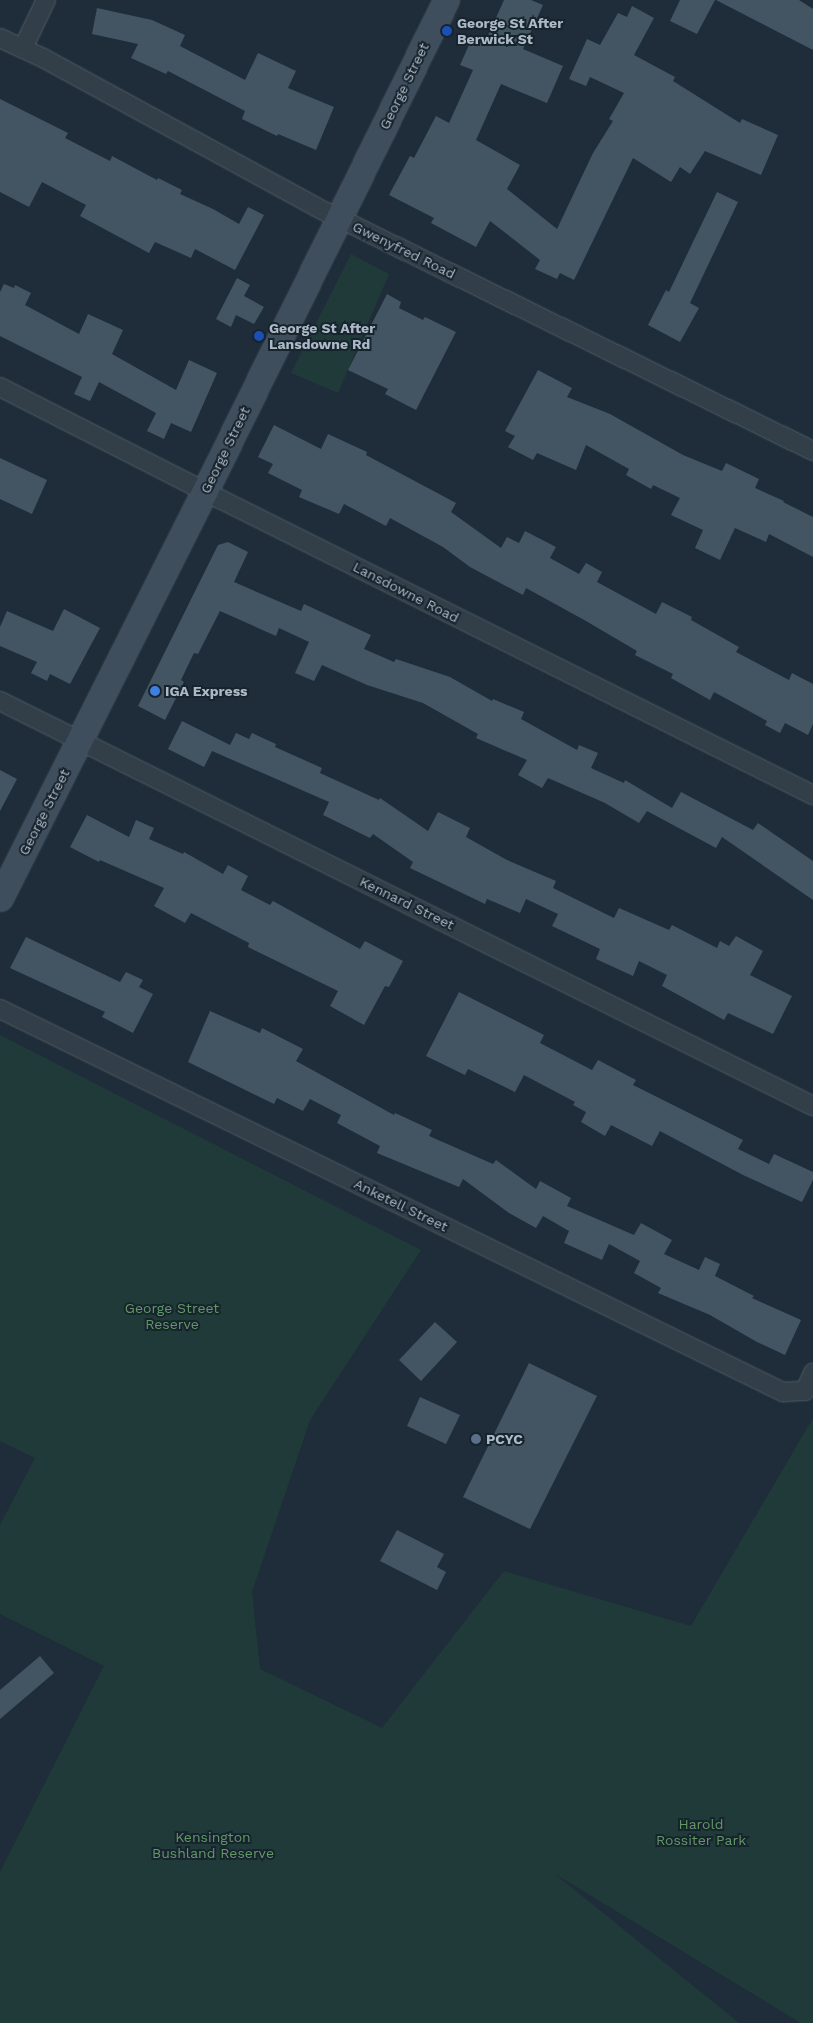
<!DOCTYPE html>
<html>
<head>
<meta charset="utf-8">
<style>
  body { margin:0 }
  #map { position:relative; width:813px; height:2023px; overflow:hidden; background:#1e2d39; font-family:"Work Sans",sans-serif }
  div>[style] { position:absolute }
  .green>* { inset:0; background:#203a39 }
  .building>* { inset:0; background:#435563 }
  .roads { filter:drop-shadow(0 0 1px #4f5c67) drop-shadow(0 0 1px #4f5c67) }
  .minor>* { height:18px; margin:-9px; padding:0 9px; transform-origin:9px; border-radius:9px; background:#323f49 }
  .secondary>* { height:25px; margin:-12.5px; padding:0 12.5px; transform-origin:12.5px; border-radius:12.5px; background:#3f4e5d }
  .dots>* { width:14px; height:14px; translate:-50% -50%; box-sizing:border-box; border:2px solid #17242e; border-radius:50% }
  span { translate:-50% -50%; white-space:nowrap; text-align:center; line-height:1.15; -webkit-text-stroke:4px #17242e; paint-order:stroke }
  .poi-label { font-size:14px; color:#acb9c6; font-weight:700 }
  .left { translate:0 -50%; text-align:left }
  .street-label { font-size:14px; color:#acb9c6 }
  .park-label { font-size:14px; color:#619966 }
</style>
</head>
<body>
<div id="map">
  <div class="green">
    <div style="clip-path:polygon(351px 254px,389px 274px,338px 393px,291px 373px)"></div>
    <div style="clip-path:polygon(0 1035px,421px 1250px,310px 1420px,252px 1592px,260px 1669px,382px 1728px,504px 1571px,691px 1626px,813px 1418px,813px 2023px,801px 2023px,555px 1874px,739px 2023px,0 2023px,0 1872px,104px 1666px,0 1614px,0 1525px,35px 1458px,0 1441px)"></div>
  </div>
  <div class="building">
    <div style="clip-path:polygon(504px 0,531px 0,543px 5px,523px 49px,563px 66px,547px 103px,501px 84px,476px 140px,520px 165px,507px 189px,557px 229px,593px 153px,613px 121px,609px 119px,624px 93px,590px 77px,586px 86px,569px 79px,587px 39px,600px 45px,618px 13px,627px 17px,632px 6px,654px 18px,634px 55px,675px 77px,673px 81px,740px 123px,742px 119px,778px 135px,761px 175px,705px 151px,690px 174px,680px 167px,671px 182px,633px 158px,574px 280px,560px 273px,557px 279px,535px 269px,540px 260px,490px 221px,476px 247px,431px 223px,434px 218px,389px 195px,410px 156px,414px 158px,436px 116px,449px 123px,473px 70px,460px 65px,473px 36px,485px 42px)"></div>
    <div style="clip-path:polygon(680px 0,715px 0,697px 34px,670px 21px)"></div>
    <div style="clip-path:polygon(716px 0,799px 0,813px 9px,813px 50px)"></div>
    <div style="clip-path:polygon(97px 8px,152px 20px,185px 35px,180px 46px,245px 80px,258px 53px,296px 71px,288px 88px,334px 107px,316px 150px,278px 134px,277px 136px,242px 119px,245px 111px,168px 71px,166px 74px,131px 58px,138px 44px,92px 34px)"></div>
    <div style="clip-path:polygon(0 99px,68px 133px,65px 138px,110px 161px,112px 156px,157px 180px,158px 178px,182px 190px,180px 194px,213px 209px,239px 224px,248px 207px,264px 215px,235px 270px,195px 249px,191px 258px,155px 242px,149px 253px,80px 216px,86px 205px,42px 182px,29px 207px,0 192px)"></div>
    <div style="clip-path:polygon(717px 192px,738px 202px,690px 303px,699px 308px,680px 342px,648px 325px,666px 290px,669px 292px)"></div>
    <div style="clip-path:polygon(237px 278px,250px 285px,244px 296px,264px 307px,254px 324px,236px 315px,231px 327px,216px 319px)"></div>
    <div style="clip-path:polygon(4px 284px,14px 288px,15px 285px,31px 293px,25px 305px,79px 334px,88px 314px,123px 330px,112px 354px,176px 390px,189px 360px,217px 373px,191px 432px,171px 423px,164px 439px,147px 431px,156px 413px,99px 382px,90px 401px,74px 394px,82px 377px,0 336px,0 292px)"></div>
    <div style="clip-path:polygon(387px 294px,401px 302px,399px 308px,423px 320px,425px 317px,456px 332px,416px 410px,385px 394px,388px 389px,348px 370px)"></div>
    <div style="clip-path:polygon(538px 370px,572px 388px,567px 397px,610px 414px,683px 455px,722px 471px,726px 463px,759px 479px,755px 488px,784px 501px,783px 502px,813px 517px,813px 557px,769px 534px,766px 542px,735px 528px,720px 560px,695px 548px,703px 530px,671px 515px,680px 498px,653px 485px,651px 489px,626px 475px,629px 469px,586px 445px,576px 470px,537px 453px,533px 460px,508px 447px,515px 436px,505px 431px)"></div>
    <div style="clip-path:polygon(274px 425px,321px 449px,328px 434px,367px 452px,366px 455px,456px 503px,451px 512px,501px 548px,507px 537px,519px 543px,525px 531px,556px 547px,550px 558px,579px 574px,586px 563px,602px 572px,597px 582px,656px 614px,662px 602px,692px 617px,691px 620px,739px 647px,736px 652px,789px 680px,792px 673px,813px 684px,813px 724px,808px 735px,785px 723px,780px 733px,765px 725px,767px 721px,714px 692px,710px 700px,671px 678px,673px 674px,635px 655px,637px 651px,586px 621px,526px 588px,523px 595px,470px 567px,443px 547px,390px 518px,386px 526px,344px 504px,339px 514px,299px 497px,302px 490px,268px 473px,273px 464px,258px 457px)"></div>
    <div style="clip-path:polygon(0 458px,47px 480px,32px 514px,0 499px)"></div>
    <div style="clip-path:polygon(228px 542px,248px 552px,234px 582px,301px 611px,304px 604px,371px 635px,364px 649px,394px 662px,396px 659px,450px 677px,492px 701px,493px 699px,524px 712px,521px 719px,577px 750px,579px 745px,598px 753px,591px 768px,624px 783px,625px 780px,672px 808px,681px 792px,753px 830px,758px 823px,813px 861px,813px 900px,722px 837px,716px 848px,647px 811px,639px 823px,605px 803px,548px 778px,542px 788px,518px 775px,527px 760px,476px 738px,478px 734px,423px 703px,367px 685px,322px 665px,314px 681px,295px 673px,309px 642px,279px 628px,276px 636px,220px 611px,198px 654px,194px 653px,181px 680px,184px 682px,165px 720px,138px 706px,218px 545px)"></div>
    <div style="clip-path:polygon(64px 609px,100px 628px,70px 684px,50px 674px,47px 681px,31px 673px,37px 662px,0 646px,0 627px,7px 611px,53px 631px)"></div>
    <div style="clip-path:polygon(182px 721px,230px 745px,236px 733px,249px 739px,252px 733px,276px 744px,275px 747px,322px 768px,320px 773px,379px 800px,380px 798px,428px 831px,438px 812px,470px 828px,466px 837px,507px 860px,556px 881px,553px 888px,614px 918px,619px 908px,669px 930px,672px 925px,717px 948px,720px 941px,729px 946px,736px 936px,763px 951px,750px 975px,792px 996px,773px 1034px,728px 1013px,724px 1020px,662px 986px,667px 975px,639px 961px,633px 976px,596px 959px,600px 949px,552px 926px,558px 914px,526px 899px,520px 913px,487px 899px,485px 904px,410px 868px,413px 862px,373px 834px,370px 838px,323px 815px,329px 802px,212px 751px,204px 767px,168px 749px)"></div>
    <div style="clip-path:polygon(0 770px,17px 779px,0 811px)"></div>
    <div style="clip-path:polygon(87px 815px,129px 837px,136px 820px,154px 828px,149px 839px,183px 854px,184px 852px,223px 874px,228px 865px,248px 876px,241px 890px,270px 905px,273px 901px,360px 949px,365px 941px,403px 961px,389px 987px,385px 986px,364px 1025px,330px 1006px,338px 991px,248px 947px,249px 943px,191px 913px,185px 923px,154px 906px,164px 888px,100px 860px,99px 862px,70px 847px)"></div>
    <div style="clip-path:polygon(26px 937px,120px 982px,126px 972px,143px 980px,139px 987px,153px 994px,133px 1033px,102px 1017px,105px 1012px,10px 968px)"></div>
    <div style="clip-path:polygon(459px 992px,544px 1035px,540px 1043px,592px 1070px,598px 1060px,636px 1080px,633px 1085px,743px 1140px,738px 1149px,769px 1164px,774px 1154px,813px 1172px,813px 1180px,802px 1202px,743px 1175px,660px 1131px,652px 1146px,611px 1125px,605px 1136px,581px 1122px,586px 1112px,573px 1105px,575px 1102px,524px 1075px,515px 1092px,468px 1069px,465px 1075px,426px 1056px)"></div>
    <div style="clip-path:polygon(210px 1011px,260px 1033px,262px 1028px,303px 1049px,296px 1061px,394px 1115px,395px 1113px,432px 1130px,429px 1136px,493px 1164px,496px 1160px,536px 1189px,540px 1181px,571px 1198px,567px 1206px,634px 1235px,641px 1223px,672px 1240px,664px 1254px,699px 1270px,705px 1257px,720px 1264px,715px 1276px,754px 1296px,752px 1298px,801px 1320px,785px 1355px,757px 1342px,710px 1315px,658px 1293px,661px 1288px,634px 1273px,640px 1261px,609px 1244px,602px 1260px,564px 1243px,569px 1231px,543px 1216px,536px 1228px,509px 1213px,463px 1179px,459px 1187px,377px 1153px,380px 1146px,337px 1123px,341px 1115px,310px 1099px,303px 1111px,277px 1098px,274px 1104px,188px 1062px)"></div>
    <div style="clip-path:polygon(435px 1322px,457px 1342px,421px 1381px,399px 1360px)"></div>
    <div style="clip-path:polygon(529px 1363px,597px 1396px,530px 1529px,463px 1497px)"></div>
    <div style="clip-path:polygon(420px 1397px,460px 1415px,446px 1444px,407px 1426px)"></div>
    <div style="clip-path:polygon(397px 1530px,444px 1554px,437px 1567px,446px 1572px,437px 1590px,380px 1561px)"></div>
    <div style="clip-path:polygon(40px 1656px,54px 1673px,0 1719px,0 1690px)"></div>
  </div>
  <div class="roads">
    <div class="minor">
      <div style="left:0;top:38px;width:47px;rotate:24.9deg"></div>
      <div style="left:43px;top:58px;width:311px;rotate:28.6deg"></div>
      <div style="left:316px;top:207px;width:554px;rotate:26.15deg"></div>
      <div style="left:23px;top:48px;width:53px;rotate:-64.4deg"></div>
      <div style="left:0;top:387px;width:247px;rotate:27deg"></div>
      <div style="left:220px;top:499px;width:663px;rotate:26.53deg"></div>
      <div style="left:0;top:701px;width:908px;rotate:26.48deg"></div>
      <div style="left:0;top:1009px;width:872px;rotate:26.07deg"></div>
      <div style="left:783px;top:1392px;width:22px;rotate:-3deg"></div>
      <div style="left:805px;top:1391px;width:20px;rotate:-66deg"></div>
    </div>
    <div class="secondary">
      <div style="left:0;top:898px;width:456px;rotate:-63.3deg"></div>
      <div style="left:205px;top:491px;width:547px;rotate:-63.86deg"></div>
    </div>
  </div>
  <div class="dots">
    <div style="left:447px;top:31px;background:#1a4fb4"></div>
    <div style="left:259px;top:336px;background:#1a4fb4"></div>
    <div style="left:155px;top:691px;background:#3f7fe0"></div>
    <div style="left:476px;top:1439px;background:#5c6f8a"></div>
  </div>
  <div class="poi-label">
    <span class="left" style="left:457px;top:31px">George St After<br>Berwick St</span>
    <span class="left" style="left:269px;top:336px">George St After<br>Lansdowne Rd</span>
    <span class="left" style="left:165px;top:691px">IGA Express</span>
    <span class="left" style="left:486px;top:1439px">PCYC</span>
  </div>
  <div class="street-label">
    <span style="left:404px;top:86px;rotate:-64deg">George Street</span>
    <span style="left:404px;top:250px;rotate:26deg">Gwenyfred Road</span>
    <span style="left:225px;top:450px;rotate:-64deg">George Street</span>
    <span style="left:406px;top:592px;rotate:27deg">Lansdowne Road</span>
    <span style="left:44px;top:812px;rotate:-63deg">George Street</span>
    <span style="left:407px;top:903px;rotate:26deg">Kennard Street</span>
    <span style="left:401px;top:1205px;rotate:26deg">Anketell Street</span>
  </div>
  <div class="park-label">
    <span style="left:172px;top:1316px">George Street<br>Reserve</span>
    <span style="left:701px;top:1832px">Harold<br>Rossiter Park</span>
    <span style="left:213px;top:1845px">Kensington<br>Bushland Reserve</span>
  </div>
</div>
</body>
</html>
